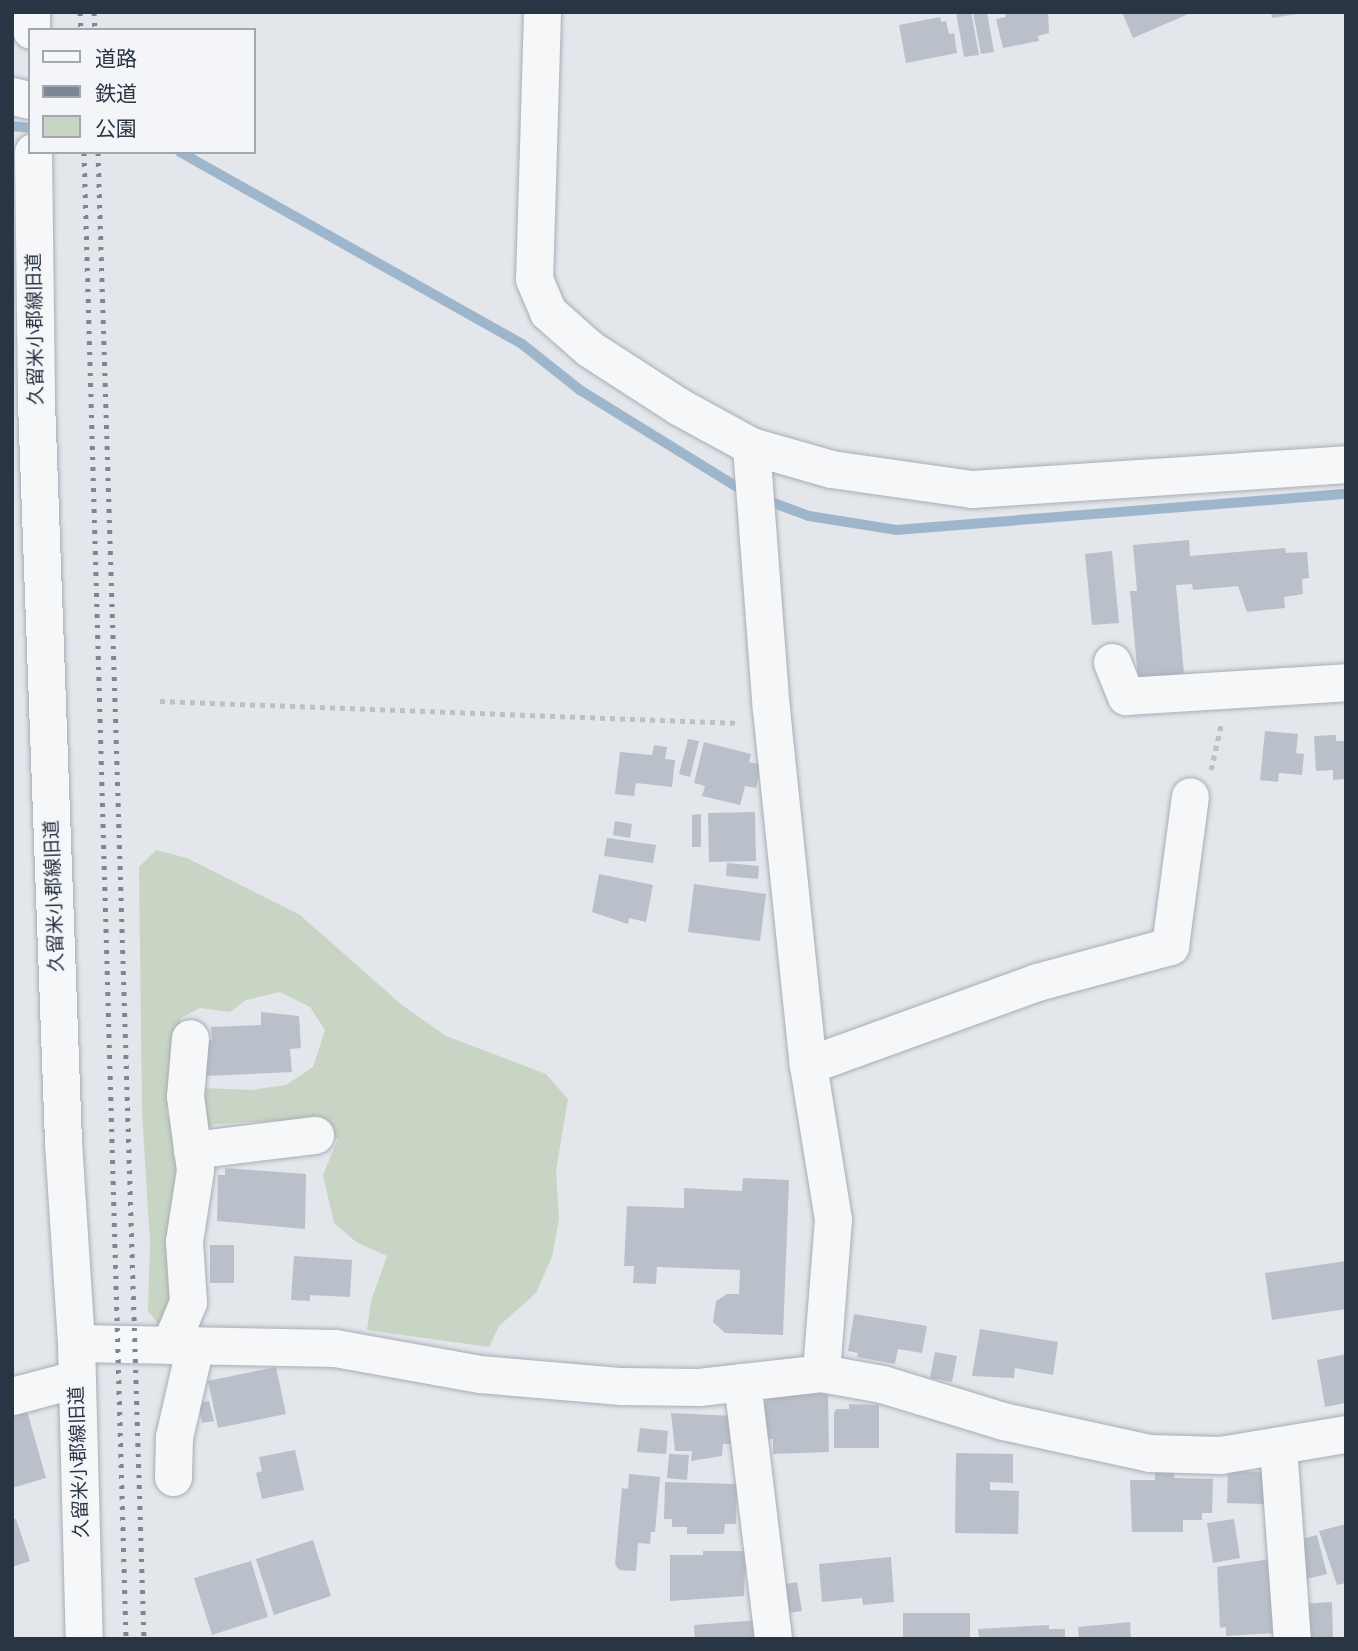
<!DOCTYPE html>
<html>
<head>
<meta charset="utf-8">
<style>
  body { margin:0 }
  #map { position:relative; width:1358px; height:1651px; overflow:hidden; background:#e3e6eb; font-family:"Noto Sans","Noto Sans JP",sans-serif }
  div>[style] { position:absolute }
  .green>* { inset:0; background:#c9d5c4 }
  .stream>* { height:10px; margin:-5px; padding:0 5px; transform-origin:5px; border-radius:5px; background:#9db6cc }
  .building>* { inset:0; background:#bac0c9 }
  .path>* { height:4.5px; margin-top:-2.25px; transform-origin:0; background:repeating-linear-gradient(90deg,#bdc1c6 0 5px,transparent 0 10px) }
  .roads { filter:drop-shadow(0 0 2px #a8adb6) drop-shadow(0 0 2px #a8adb6) }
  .minor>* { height:37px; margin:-18.5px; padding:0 18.5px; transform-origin:18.5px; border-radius:18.5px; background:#f6f7f9 }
  .rail>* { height:5px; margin-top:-2.5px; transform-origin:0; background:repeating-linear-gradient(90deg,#7c8795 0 3.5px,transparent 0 10.5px) }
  span { translate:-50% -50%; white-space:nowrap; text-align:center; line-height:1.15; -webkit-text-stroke:5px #f3f5f8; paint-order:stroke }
  .street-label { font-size:19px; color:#2a3544 }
  .frame { position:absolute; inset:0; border:14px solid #2a3544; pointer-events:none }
  .legend { position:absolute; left:28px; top:28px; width:228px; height:126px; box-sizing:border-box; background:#f3f5f8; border:2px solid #a3a8b0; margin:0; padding:9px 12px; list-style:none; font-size:21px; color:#2a3544 }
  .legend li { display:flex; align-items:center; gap:14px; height:35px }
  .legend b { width:35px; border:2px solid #a3a8b0 }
</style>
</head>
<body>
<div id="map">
  <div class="green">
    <div style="clip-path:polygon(156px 850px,187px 858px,300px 915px,402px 1005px,446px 1036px,546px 1074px,568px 1099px,556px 1171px,559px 1219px,552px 1257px,536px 1293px,499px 1326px,489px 1347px,367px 1330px,371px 1301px,387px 1256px,356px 1242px,334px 1223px,323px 1175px,338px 1139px,288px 1120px,217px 1124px,200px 1130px,203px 1088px,251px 1090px,286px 1085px,313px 1067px,325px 1030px,310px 1007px,280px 992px,246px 1000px,230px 1012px,200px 1008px,181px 1018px,178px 1070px,166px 1110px,180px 1153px,174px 1289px,160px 1326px,148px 1311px,150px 1242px,142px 1113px,139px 867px)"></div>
  </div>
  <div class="stream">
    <div style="left:12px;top:126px;width:18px;rotate:6deg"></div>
    <div style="left:180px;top:152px;width:392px;rotate:29.3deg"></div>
    <div style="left:522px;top:344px;width:74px;rotate:38.4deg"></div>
    <div style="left:580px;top:390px;width:194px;rotate:31.7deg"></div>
    <div style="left:763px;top:499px;width:49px;rotate:20.3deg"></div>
    <div style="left:809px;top:516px;width:88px;rotate:9.1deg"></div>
    <div style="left:896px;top:530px;width:451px;rotate:-4.6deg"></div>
  </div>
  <div class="building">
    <div style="clip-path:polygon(956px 12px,971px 12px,979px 55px,964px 57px)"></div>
    <div style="clip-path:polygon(973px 12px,987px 12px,994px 52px,981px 54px)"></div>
    <div style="clip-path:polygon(1005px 12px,1048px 12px,1049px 33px,1038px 36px,1039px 41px,1003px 48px,996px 19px,1006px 17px)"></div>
    <div style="clip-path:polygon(1122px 12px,1193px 12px,1133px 38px)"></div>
    <div style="clip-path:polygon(1271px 12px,1297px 12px,1297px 14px,1272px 18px)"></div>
    <div style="clip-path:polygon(940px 17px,941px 22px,946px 21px,949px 34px,954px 33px,957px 53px,906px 63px,899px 25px)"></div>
    <div style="clip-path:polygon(1189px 540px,1190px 556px,1285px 548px,1286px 553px,1307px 552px,1309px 578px,1302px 579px,1303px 594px,1284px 597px,1285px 608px,1247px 612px,1238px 586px,1193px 590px,1192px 584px,1176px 585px,1184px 674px,1138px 678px,1130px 591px,1137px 591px,1133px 545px)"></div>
    <div style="clip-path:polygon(1112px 551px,1119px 623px,1092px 625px,1085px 554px)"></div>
    <div style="clip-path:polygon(1265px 731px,1298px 734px,1296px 753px,1304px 754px,1302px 775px,1279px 773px,1278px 782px,1260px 780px)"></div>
    <div style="clip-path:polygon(1336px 735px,1336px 741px,1346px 741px,1346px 779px,1333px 780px,1333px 770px,1316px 771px,1314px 736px)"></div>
    <div style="clip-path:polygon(688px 739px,699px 741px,690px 777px,679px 774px)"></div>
    <div style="clip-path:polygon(704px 742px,751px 754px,749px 762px,761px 765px,756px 788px,745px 786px,740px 805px,702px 796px,705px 786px,694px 783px)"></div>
    <div style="clip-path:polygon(654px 745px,667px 747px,665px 759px,675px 760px,672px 787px,636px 783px,634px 796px,615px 794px,620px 752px,652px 755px)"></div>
    <div style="clip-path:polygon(755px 812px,756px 861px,709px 862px,708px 813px)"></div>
    <div style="clip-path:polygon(701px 814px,701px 847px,692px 847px,692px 815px)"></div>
    <div style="clip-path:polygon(615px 821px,632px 824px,630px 838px,613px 835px)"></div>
    <div style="clip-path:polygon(607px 838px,656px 845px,653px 863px,604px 856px)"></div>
    <div style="clip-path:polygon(727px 863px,759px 866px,758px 879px,726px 876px)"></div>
    <div style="clip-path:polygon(599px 874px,653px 885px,646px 922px,629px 918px,628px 924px,592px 912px)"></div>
    <div style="clip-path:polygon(694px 884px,766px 894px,760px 941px,688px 932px)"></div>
    <div style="clip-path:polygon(261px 1012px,299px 1016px,301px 1048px,290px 1049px,292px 1072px,204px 1076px,203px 1041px,212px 1040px,211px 1027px,261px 1025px)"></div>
    <div style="clip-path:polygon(225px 1168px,306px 1174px,305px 1229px,217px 1221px,218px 1175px,225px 1175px)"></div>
    <div style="clip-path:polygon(743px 1178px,789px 1180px,783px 1335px,725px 1333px,713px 1322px,716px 1301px,727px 1294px,739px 1294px,740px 1270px,657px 1267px,656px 1284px,633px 1283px,634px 1266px,624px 1266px,627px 1206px,684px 1208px,684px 1188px,742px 1191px)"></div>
    <div style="clip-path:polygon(210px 1245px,234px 1245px,234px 1283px,210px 1283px)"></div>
    <div style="clip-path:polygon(294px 1256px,352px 1260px,350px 1297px,310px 1295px,310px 1301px,291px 1300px)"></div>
    <div style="clip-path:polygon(1346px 1261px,1346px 1309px,1272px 1320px,1265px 1273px)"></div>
    <div style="clip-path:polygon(854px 1314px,927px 1326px,922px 1353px,898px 1349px,895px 1364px,857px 1357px,858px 1353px,848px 1351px)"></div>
    <div style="clip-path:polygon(980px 1329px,1058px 1342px,1053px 1375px,1015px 1368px,1014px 1378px,972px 1376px)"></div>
    <div style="clip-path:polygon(935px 1352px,957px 1356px,952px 1382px,930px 1378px)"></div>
    <div style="clip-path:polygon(1346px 1354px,1346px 1403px,1325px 1407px,1317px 1360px)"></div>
    <div style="clip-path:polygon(276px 1367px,286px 1414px,218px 1428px,208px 1381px)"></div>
    <div style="clip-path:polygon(815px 1392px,828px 1395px,829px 1452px,773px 1454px,773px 1439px,762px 1439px,753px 1402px,767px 1402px,767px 1393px)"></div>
    <div style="clip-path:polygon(209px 1401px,214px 1421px,202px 1423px,198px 1403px)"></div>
    <div style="clip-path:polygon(849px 1404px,879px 1405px,879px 1448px,834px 1448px,834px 1413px,836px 1409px,849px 1409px)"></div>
    <div style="clip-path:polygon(27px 1411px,46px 1478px,12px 1488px,12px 1415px)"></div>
    <div style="clip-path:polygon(671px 1413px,734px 1416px,733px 1444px,723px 1444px,722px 1456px,691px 1461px,692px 1451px,675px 1451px)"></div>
    <div style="clip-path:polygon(640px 1428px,668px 1431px,666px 1454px,637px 1452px)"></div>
    <div style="clip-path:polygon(295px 1450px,304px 1490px,262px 1499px,256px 1473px,262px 1471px,259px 1457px)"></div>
    <div style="clip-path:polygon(956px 1453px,1013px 1454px,1013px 1483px,990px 1482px,990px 1490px,1019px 1491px,1018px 1534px,955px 1533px)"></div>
    <div style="clip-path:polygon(669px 1454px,689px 1455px,687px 1480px,667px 1478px)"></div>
    <div style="clip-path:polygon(1155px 1470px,1174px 1471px,1174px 1478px,1213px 1479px,1212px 1513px,1202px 1513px,1202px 1520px,1183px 1520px,1183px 1532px,1132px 1532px,1130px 1480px,1155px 1480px)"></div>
    <div style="clip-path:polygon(1228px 1471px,1266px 1472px,1264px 1504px,1227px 1503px)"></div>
    <div style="clip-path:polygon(629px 1474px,660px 1477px,655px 1532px,651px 1532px,650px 1544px,638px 1543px,636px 1571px,619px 1570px,615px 1564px,622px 1488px,628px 1489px)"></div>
    <div style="clip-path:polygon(665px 1482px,737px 1484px,736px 1524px,725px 1524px,724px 1534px,687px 1534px,687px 1527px,672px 1527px,672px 1519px,664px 1519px)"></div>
    <div style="clip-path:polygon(16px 1519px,30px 1561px,12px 1567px,12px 1520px)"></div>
    <div style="clip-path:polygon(1234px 1519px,1240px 1558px,1213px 1563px,1207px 1523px)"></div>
    <div style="clip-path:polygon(1346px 1524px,1346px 1583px,1337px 1585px,1319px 1531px)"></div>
    <div style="clip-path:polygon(1317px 1535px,1327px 1574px,1299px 1581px,1297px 1540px)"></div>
    <div style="clip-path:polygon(313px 1540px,331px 1596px,274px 1615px,256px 1559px)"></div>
    <div style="clip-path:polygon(703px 1551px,752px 1551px,752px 1570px,745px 1570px,744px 1596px,670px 1601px,670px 1555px,703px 1555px)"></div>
    <div style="clip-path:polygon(891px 1557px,894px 1602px,863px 1605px,862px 1598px,822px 1602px,819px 1564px)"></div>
    <div style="clip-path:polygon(1270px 1559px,1274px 1633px,1226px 1636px,1226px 1627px,1220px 1628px,1217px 1567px)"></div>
    <div style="clip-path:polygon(251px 1561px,268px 1617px,212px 1635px,194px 1578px)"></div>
    <div style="clip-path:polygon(797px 1582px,802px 1611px,781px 1614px,776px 1586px)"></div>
    <div style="clip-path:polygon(1332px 1602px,1333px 1639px,1302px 1639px,1301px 1604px)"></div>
    <div style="clip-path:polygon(903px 1613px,970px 1613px,970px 1639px,903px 1639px)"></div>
    <div style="clip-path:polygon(760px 1620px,761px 1639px,695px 1639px,694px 1625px)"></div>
    <div style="clip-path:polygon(1130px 1622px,1131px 1639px,1079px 1639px,1078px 1627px)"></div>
    <div style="clip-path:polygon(1049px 1625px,1049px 1629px,1065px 1629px,1065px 1639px,979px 1639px,978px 1629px)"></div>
  </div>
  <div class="path">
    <div style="left:1345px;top:600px;width:1px;rotate:45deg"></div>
    <div style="left:160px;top:701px;width:580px;rotate:2.17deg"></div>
    <div style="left:1211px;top:770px;width:47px;rotate:-77.7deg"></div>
  </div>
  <div class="roads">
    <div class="minor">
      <div style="left:31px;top:12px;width:18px;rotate:90deg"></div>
      <div style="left:542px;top:12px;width:267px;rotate:91.7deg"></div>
      <div style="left:534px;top:279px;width:36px;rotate:67deg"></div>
      <div style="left:548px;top:312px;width:56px;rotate:41.4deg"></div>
      <div style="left:590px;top:349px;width:105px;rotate:32.9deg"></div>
      <div style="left:678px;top:406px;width:83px;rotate:28.7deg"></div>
      <div style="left:751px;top:446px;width:83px;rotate:16deg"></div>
      <div style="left:831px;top:469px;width:142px;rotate:8.1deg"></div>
      <div style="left:972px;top:489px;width:375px;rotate:-3.8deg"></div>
      <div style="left:12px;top:96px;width:18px;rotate:13deg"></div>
      <div style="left:33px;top:152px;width:250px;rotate:89.3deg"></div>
      <div style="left:36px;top:402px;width:740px;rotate:87.91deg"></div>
      <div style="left:63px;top:1142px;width:201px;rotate:86.3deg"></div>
      <div style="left:76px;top:1343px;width:296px;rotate:88.5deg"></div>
      <div style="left:751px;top:446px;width:264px;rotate:85.7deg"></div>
      <div style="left:771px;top:709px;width:358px;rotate:84.1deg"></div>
      <div style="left:808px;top:1065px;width:156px;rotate:80.8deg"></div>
      <div style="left:833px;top:1219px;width:154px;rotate:94.5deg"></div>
      <div style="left:1112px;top:662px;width:37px;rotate:68deg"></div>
      <div style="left:1126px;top:696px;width:220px;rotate:-3.6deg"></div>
      <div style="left:808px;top:1065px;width:244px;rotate:-19.9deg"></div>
      <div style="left:1037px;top:982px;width:138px;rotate:-15.1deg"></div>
      <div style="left:1170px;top:946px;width:151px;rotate:-82.4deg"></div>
      <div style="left:192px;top:1150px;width:124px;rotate:-7deg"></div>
      <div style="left:76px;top:1343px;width:259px;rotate:1.1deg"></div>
      <div style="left:335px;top:1348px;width:147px;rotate:10.2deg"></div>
      <div style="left:480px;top:1374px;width:142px;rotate:4.9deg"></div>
      <div style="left:621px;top:1386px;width:78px;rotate:0.7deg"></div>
      <div style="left:699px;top:1387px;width:123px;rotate:-6.5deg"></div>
      <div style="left:821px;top:1373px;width:62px;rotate:10.2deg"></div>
      <div style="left:882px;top:1384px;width:127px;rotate:17deg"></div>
      <div style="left:1003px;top:1421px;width:150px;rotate:12.3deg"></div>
      <div style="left:1150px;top:1453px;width:70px;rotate:1.6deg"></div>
      <div style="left:1220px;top:1455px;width:128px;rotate:-9.5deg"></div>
      <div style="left:170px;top:1345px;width:47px;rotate:-67.3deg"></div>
      <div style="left:188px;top:1302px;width:61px;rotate:-93.8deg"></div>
      <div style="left:184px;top:1241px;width:72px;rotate:-81.2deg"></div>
      <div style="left:195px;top:1170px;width:75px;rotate:-97.7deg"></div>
      <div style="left:185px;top:1096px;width:58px;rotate:-85.1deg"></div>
      <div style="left:742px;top:1382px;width:259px;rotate:83.1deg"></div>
      <div style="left:12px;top:1396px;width:66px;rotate:-14.9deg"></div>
      <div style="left:1278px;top:1446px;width:194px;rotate:85.9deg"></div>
      <div style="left:173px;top:1477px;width:40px;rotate:-88.6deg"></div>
      <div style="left:174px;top:1437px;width:94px;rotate:-77.1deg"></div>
    </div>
  </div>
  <div class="rail">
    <div style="left:80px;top:12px;width:18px;rotate:87deg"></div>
    <div style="left:94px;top:12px;width:18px;rotate:87deg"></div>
    <div style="left:84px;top:152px;width:1488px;rotate:88.38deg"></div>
    <div style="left:98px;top:152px;width:1488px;rotate:88.23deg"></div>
  </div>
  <div class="street-label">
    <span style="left:35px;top:329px;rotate:-91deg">久留米小郡線旧道</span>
    <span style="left:54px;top:896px;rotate:-92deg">久留米小郡線旧道</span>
    <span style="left:79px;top:1462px;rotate:-92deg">久留米小郡線旧道</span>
  </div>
  <div class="frame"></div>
  <ul class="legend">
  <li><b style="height:9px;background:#f6f7f9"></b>道路</li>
  <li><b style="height:9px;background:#7c8795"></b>鉄道</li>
  <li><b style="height:19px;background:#c9d5c4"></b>公園</li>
  </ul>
</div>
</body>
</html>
